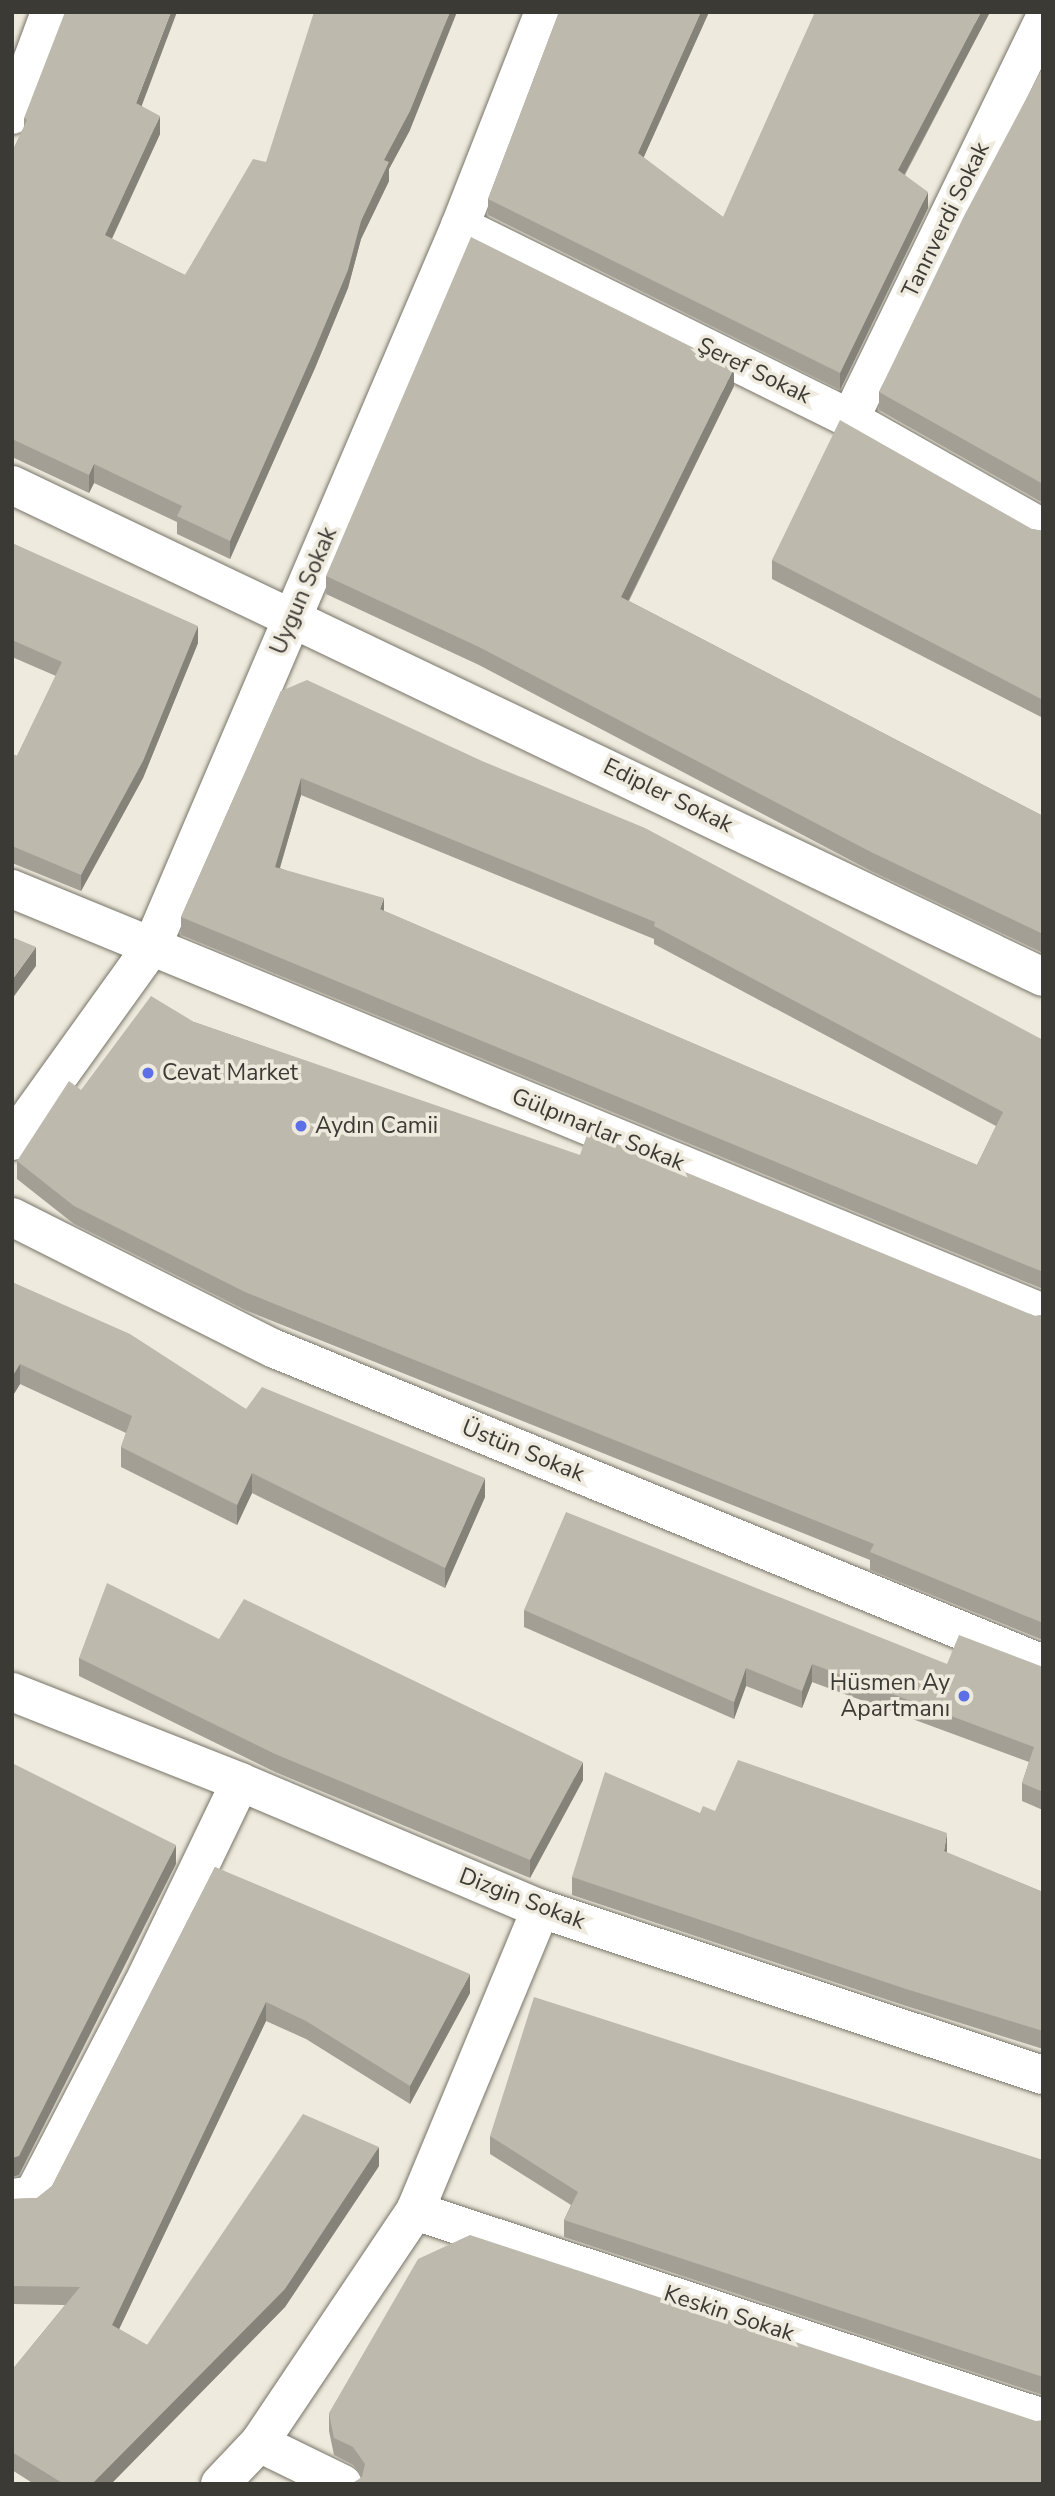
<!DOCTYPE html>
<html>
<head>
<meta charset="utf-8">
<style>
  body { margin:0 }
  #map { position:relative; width:1055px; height:2496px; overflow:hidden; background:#eeeadd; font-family:"Nunito Sans",sans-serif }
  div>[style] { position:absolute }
  .roads { filter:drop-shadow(0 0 2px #777468) drop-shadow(0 0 2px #777468) }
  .minor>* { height:38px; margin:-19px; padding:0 19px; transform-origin:19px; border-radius:19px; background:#fff }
  .wall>* { inset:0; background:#a39f95 }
  .shaded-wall>* { inset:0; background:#848279 }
  .building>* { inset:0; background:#bdb9ad }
  .dots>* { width:19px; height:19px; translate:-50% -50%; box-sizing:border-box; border:4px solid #eeeadd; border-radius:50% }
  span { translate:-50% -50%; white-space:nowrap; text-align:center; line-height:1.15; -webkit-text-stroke:7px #eeeadd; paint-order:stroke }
  .street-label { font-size:23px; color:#3c3a35 }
  .poi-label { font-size:23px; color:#3c3a35 }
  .left { translate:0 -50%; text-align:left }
  .right { translate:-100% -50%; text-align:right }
  .frame { position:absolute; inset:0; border:14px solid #3c3a35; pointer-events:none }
</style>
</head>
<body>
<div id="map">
  <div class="roads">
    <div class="minor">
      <div style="left:12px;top:115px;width:110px;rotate:-69.7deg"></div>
      <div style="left:460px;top:226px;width:435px;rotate:26.3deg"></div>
      <div style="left:850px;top:419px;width:222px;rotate:29.5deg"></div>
      <div style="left:850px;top:419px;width:441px;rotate:-64.1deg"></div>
      <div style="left:12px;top:485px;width:1142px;rotate:25.51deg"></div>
      <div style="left:12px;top:889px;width:1115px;rotate:22.35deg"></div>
      <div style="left:12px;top:1141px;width:240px;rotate:-54.3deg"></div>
      <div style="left:152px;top:946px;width:783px;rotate:-66.84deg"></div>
      <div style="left:460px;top:226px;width:230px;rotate:-68.6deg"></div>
      <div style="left:12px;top:1217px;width:294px;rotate:26.7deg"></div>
      <div style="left:275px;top:1349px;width:830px;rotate:22.3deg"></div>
      <div style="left:12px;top:1692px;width:245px;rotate:21.5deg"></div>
      <div style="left:240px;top:1782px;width:327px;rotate:22.9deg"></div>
      <div style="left:541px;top:1909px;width:529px;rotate:18.3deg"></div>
      <div style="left:12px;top:2198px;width:21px;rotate:-8deg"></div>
      <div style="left:33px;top:2195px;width:236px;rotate:-62.5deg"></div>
      <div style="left:142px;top:1986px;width:226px;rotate:-64.3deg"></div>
      <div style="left:415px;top:2211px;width:661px;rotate:18.24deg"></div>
      <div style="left:259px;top:2443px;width:93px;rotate:26deg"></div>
      <div style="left:220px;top:2484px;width:57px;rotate:-46.4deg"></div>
      <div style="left:259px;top:2443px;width:280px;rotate:-56.1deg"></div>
      <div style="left:415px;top:2211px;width:327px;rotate:-67.4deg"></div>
    </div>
  </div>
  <div class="wall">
    <div style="clip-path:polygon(559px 12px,709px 12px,643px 158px,723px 217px,990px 12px,905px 175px,928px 208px,840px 390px,488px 215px,488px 199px)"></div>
    <div style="clip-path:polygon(1043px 67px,1043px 503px,879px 410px,879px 392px)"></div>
    <div style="clip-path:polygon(142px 106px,160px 134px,112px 239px,185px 275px,266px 162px,410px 130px,389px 169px,389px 181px,361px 239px,348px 288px,315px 368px,230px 559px,177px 534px,177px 522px,94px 483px,89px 493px,12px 457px,12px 152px,24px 127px,24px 118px)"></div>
    <div style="clip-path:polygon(734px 386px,629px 601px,1043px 816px,1043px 953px,871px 871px,479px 665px,326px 594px,326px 576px)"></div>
    <div style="clip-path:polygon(1032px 529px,1043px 531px,1043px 718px,772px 579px,772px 560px)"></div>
    <div style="clip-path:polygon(12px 543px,198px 643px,143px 778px,81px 891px,12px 863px,12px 754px,17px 756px,56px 676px,12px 657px)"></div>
    <div style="clip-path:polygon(evenodd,281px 691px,1043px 1040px,1043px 1289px,181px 935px,181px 917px,281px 691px,301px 795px,654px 939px,654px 944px,996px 1126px,977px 1165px,384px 911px,280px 868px,301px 795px)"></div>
    <div style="clip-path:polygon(194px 1022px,1035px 1316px,1043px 1315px,1043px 1640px,870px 1570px,870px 1560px,245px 1310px,74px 1224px,17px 1179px,17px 1161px,81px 1090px)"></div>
    <div style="clip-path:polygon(12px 1282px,246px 1409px,485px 1497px,445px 1588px,252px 1493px,237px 1525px,121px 1467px,121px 1447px,126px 1433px,20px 1384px,12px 1397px)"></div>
    <div style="clip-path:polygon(524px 1610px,947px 1664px,1043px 1667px,1043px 1810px,1022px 1801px,1022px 1783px,1029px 1762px,812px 1682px,802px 1708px,746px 1686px,734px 1719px,524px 1627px)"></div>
    <div style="clip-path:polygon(219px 1639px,583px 1780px,530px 1878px,275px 1772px,79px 1676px,79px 1658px)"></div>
    <div style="clip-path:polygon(715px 1811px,947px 1853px,1043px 1892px,1043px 2049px,906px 2006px,572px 1895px,572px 1877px,700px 1813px)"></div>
    <div style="clip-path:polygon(215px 1867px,470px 1993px,410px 2104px,306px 2039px,266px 2021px,119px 2329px,147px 2345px,379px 2166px,285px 2307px,111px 2484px,34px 2484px,12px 2470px,12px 2370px,65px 2305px,12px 2304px,12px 2199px,37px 2198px,52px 2186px)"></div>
    <div style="clip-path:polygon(490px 2136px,1043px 2160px,1043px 2395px,564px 2237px,564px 2220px,571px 2205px,490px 2154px)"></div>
    <div style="clip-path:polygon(329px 2413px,1036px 2421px,1043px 2484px,362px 2477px,353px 2465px,334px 2455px,329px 2431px)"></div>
  </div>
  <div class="shaded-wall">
    <div style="clip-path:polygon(171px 12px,177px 12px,136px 121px,136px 103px)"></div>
    <div style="clip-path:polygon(450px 12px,457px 12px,410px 130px,389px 169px,389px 181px,361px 239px,348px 288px,315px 368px,230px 559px,230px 541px,361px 221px,384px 160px)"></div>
    <div style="clip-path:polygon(701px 12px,709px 12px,638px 170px,638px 153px)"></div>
    <div style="clip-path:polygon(981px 12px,990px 12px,898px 186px,898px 170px)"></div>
    <div style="clip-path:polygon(160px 116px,160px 134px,105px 253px,105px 235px)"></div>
    <div style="clip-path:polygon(928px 192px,928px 208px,840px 390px,840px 373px)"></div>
    <div style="clip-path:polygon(734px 368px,734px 386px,621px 615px,621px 597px)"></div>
    <div style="clip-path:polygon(94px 464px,94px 483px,89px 493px,89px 475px)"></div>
    <div style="clip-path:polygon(198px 626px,198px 643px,143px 778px,81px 891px,81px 875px)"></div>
    <div style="clip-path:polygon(301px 778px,301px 795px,275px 884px,275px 867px)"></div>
    <div style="clip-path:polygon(384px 898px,384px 916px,380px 909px)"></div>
    <div style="clip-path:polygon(36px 947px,36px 966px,12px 999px,12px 980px)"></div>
    <div style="clip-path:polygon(20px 1364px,20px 1384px,12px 1397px,12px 1377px)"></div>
    <div style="clip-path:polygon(252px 1473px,252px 1493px,237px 1525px,237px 1505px)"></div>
    <div style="clip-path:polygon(485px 1478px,485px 1497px,445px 1588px,445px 1568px)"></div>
    <div style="clip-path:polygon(812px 1664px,812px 1682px,802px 1708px,802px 1691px)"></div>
    <div style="clip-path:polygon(746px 1668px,746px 1686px,734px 1719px,734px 1702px)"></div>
    <div style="clip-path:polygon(583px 1762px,583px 1780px,530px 1878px,530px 1860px)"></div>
    <div style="clip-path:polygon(947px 1833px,947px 1851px,944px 1869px,944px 1851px)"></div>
    <div style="clip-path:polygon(176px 1845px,176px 1864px,19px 2175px,12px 2177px,12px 2158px)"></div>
    <div style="clip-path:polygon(470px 1974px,470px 1993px,410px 2104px,410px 2086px)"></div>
    <div style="clip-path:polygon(266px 2002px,266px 2021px,112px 2344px,112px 2325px)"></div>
    <div style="clip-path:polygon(379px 2147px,379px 2166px,285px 2307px,111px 2484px,92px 2484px)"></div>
  </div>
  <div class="building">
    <div style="clip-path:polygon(65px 12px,171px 12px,136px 103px,160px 116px,105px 235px,185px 275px,253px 159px,266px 162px,314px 12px,450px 12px,410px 111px,384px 160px,389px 162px,361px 221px,348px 270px,315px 349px,230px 541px,177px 516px,182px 506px,94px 464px,89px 475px,12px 439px,12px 152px,27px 120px,24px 118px)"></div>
    <div style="clip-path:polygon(559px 12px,701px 12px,638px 153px,723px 217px,815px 12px,981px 12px,898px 170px,928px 192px,840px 373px,488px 199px)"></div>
    <div style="clip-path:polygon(1043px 67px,1043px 484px,879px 392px,964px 216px)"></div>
    <div style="clip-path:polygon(471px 237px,734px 368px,621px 597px,1043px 816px,1043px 934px,871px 852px,479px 647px,326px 576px)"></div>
    <div style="clip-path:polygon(840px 420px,1032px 529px,1043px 531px,1043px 700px,772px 560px)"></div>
    <div style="clip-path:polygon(12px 543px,198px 626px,143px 761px,81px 875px,12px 846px,12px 754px,17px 756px,62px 662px,12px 640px)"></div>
    <div style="clip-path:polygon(evenodd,307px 680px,482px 761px,645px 828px,1043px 1040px,1043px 1272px,181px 917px,281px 691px,307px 680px,301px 778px,655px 922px,654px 926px,1003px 1112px,977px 1165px,380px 909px,384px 898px,275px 867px,301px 778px)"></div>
    <div style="clip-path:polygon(12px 937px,36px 947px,12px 980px)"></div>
    <div style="clip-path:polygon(151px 996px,194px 1022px,580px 1155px,588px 1132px,1035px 1316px,1043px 1315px,1043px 1623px,870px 1552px,874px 1544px,245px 1292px,74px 1206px,17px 1161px,69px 1081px,81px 1090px)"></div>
    <div style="clip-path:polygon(12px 1282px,130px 1334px,246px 1409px,262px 1387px,485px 1478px,445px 1568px,252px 1473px,237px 1505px,121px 1447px,132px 1416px,20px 1364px,12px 1377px)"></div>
    <div style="clip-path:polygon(566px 1512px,947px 1664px,959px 1635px,1043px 1667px,1043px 1792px,1022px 1783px,1034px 1747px,812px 1664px,802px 1691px,746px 1668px,734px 1702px,524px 1610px)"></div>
    <div style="clip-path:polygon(107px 1583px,219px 1639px,244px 1599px,583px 1762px,530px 1860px,275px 1754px,79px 1658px)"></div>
    <div style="clip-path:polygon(738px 1760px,947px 1833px,944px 1851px,1043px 1892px,1043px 2031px,906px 1989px,572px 1877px,605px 1772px,700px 1813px,703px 1806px,715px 1811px)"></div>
    <div style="clip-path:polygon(12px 1763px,176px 1845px,19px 2156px,12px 2158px)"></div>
    <div style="clip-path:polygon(215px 1867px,470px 1974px,410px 2086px,306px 2021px,266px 2002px,112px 2325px,147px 2345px,303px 2114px,379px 2147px,285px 2289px,92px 2484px,64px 2484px,12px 2452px,12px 2370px,80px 2287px,12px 2286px,12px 2199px,37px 2198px,52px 2186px)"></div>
    <div style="clip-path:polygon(534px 1997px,1043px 2160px,1043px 2377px,564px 2220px,578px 2192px,490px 2136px)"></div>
    <div style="clip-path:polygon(470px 2235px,1036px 2421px,1043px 2420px,1043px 2484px,351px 2484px,362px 2477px,365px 2464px,353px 2447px,334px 2438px,329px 2413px,418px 2259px)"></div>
  </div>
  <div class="dots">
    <div style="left:148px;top:1073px;background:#5c6fe6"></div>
    <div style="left:301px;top:1126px;background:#5c6fe6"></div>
    <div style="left:964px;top:1696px;background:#5c6fe6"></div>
  </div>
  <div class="street-label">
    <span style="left:946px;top:220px;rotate:-64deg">Tanrıverdi Sokak</span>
    <span style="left:754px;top:371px;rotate:26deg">Şeref Sokak</span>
    <span style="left:304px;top:591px;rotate:-67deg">Uygun Sokak</span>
    <span style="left:668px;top:796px;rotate:26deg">Edipler Sokak</span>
    <span style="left:598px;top:1130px;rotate:22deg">Gülpınarlar Sokak</span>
    <span style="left:523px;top:1451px;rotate:22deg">Üstün Sokak</span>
    <span style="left:522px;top:1899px;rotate:21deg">Dizgin Sokak</span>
    <span style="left:729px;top:2314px;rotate:18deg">Keskin Sokak</span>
  </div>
  <div class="poi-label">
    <span class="left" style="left:162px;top:1073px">Cevat Market</span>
    <span class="left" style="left:315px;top:1126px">Aydın Camii</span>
    <span class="right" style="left:950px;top:1696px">Hüsmen Ay<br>Apartmanı</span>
  </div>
  <div class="frame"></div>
</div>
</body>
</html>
